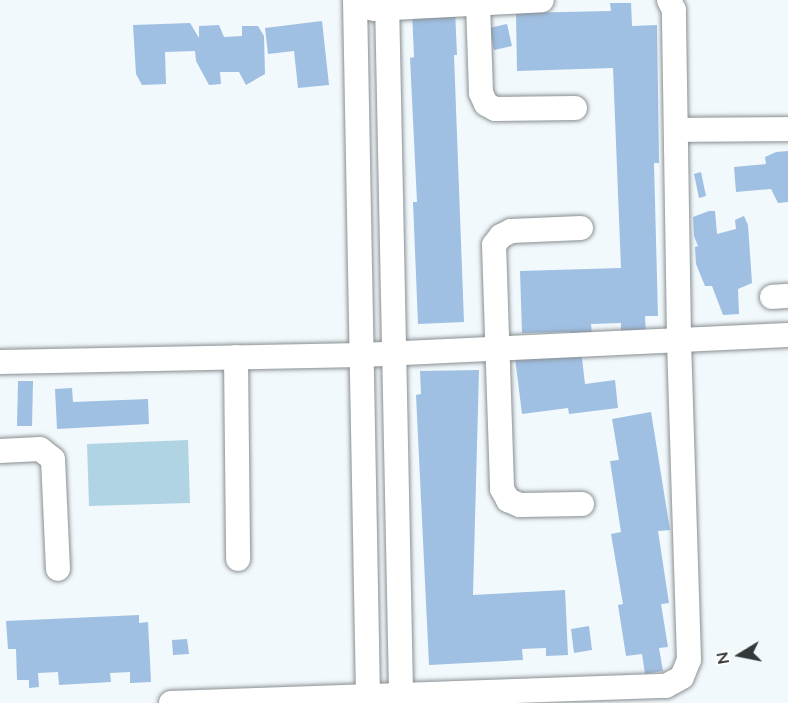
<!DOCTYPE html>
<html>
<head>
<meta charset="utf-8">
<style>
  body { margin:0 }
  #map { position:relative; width:788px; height:703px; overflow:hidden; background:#f2f9fc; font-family:Lato,sans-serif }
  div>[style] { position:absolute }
  .green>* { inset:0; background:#b0d4e4 }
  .building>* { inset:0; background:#9fbfe3 }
  .roads { filter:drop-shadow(0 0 2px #898f92) drop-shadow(0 0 2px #898f92) }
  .minor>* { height:24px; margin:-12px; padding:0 12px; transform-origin:12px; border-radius:12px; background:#fff }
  span { translate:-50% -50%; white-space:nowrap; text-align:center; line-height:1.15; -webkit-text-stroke:4.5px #fff; paint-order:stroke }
  .north { position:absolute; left:710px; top:625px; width:60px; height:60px; -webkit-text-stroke:4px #fff; paint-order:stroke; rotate:260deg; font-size:16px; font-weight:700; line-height:24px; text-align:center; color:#343738 }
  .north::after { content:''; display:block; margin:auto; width:21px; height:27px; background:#343738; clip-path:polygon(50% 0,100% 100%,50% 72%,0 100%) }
</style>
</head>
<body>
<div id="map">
  <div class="green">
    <div style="clip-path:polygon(188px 440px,190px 503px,89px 506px,87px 444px)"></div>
  </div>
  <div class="building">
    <div style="clip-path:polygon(610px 3px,631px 3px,632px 26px,657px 25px,659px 163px,654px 163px,658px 316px,645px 316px,646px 334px,621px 334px,621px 323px,591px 324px,592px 335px,571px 335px,571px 332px,522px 333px,520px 271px,621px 268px,613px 68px,517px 71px,516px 13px,611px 11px)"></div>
    <div style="clip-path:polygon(455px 10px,457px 55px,454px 55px,464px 322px,418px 324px,413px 202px,417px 202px,410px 58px,414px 57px,412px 12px)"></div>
    <div style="clip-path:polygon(322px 21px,329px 85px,298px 88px,294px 51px,268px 54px,265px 28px)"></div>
    <div style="clip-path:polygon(190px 23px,199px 38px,199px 26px,219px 25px,224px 37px,242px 36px,242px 26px,258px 26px,264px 36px,265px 74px,246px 85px,239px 72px,220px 72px,221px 84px,209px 85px,196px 61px,195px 51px,165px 52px,166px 84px,142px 85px,136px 74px,133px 25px)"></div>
    <div style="clip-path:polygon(507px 24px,512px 46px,494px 50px,489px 28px)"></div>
    <div style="clip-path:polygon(788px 151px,788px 202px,778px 203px,771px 189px,736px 192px,734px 167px,766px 164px,765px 157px,776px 152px)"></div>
    <div style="clip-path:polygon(701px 172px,706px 196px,699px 198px,694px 174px)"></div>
    <div style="clip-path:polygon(709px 211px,715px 211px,717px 234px,736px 229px,735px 220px,744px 216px,748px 225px,752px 283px,738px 289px,739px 314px,723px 315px,712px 286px,705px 286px,696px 264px,695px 247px,698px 246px,694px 236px,693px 217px)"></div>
    <div style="clip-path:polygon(581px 350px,585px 384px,615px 380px,618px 408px,569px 414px,568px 408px,522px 414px,515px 358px)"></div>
    <div style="clip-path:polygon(479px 370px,473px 595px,565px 590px,568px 655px,546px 656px,546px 648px,522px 649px,523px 660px,429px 665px,416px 395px,421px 394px,420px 371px)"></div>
    <div style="clip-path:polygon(18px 381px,33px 381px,32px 426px,17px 426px)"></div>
    <div style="clip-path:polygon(72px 388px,73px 402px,148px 399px,149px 424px,57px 429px,55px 389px)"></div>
    <div style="clip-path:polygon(651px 412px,670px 530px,658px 531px,669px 603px,661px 604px,668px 647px,659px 648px,663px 671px,645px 674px,642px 654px,626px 656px,618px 605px,623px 604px,611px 534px,621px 532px,610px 461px,619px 460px,612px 419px)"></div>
    <div style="clip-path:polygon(139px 615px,139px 623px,148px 622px,151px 682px,130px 683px,130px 672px,110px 673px,111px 682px,59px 685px,58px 672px,38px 673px,39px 687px,29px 688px,29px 680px,17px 680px,16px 649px,8px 649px,6px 621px)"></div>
    <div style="clip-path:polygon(589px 626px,592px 650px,574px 653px,571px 629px)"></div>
    <div style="clip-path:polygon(187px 639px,189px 654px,173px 655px,172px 640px)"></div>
  </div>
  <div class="roads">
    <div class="minor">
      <div style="left:355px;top:0;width:696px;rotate:88.93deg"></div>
      <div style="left:387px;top:0;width:694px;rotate:88.84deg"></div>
      <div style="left:478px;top:3px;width:90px;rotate:88.1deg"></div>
      <div style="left:481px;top:93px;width:12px;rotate:66deg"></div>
      <div style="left:486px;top:104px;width:10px;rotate:29deg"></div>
      <div style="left:495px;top:109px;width:80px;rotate:-0.7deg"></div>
      <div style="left:373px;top:9px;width:169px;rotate:-3deg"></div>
      <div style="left:676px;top:130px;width:112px;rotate:-0.5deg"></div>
      <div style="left:581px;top:228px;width:70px;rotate:177.5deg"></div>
      <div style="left:511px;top:231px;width:11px;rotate:153deg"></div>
      <div style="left:501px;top:236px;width:11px;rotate:128deg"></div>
      <div style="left:494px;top:245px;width:244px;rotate:88.1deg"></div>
      <div style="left:502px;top:489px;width:13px;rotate:61deg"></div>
      <div style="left:508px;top:500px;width:13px;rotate:23deg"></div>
      <div style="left:520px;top:505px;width:62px;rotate:-0.9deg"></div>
      <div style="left:772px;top:297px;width:16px;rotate:-4deg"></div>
      <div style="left:236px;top:357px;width:202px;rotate:89.4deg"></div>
      <div style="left:0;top:362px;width:362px;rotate:-1.1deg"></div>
      <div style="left:362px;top:355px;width:426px;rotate:-2.7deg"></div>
      <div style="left:0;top:451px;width:40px;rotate:-2.9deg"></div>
      <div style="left:40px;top:449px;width:16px;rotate:38deg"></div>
      <div style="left:53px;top:459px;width:110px;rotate:87.4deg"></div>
      <div style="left:171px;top:703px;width:495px;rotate:-2deg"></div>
      <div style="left:666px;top:686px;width:18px;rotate:-29deg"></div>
      <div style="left:682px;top:677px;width:18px;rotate:-68deg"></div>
      <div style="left:689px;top:660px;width:322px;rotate:-91.8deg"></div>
      <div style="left:679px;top:338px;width:328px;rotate:-90.9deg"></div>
      <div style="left:674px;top:10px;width:11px;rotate:-117deg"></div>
    </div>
  </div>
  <div class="north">N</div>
</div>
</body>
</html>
